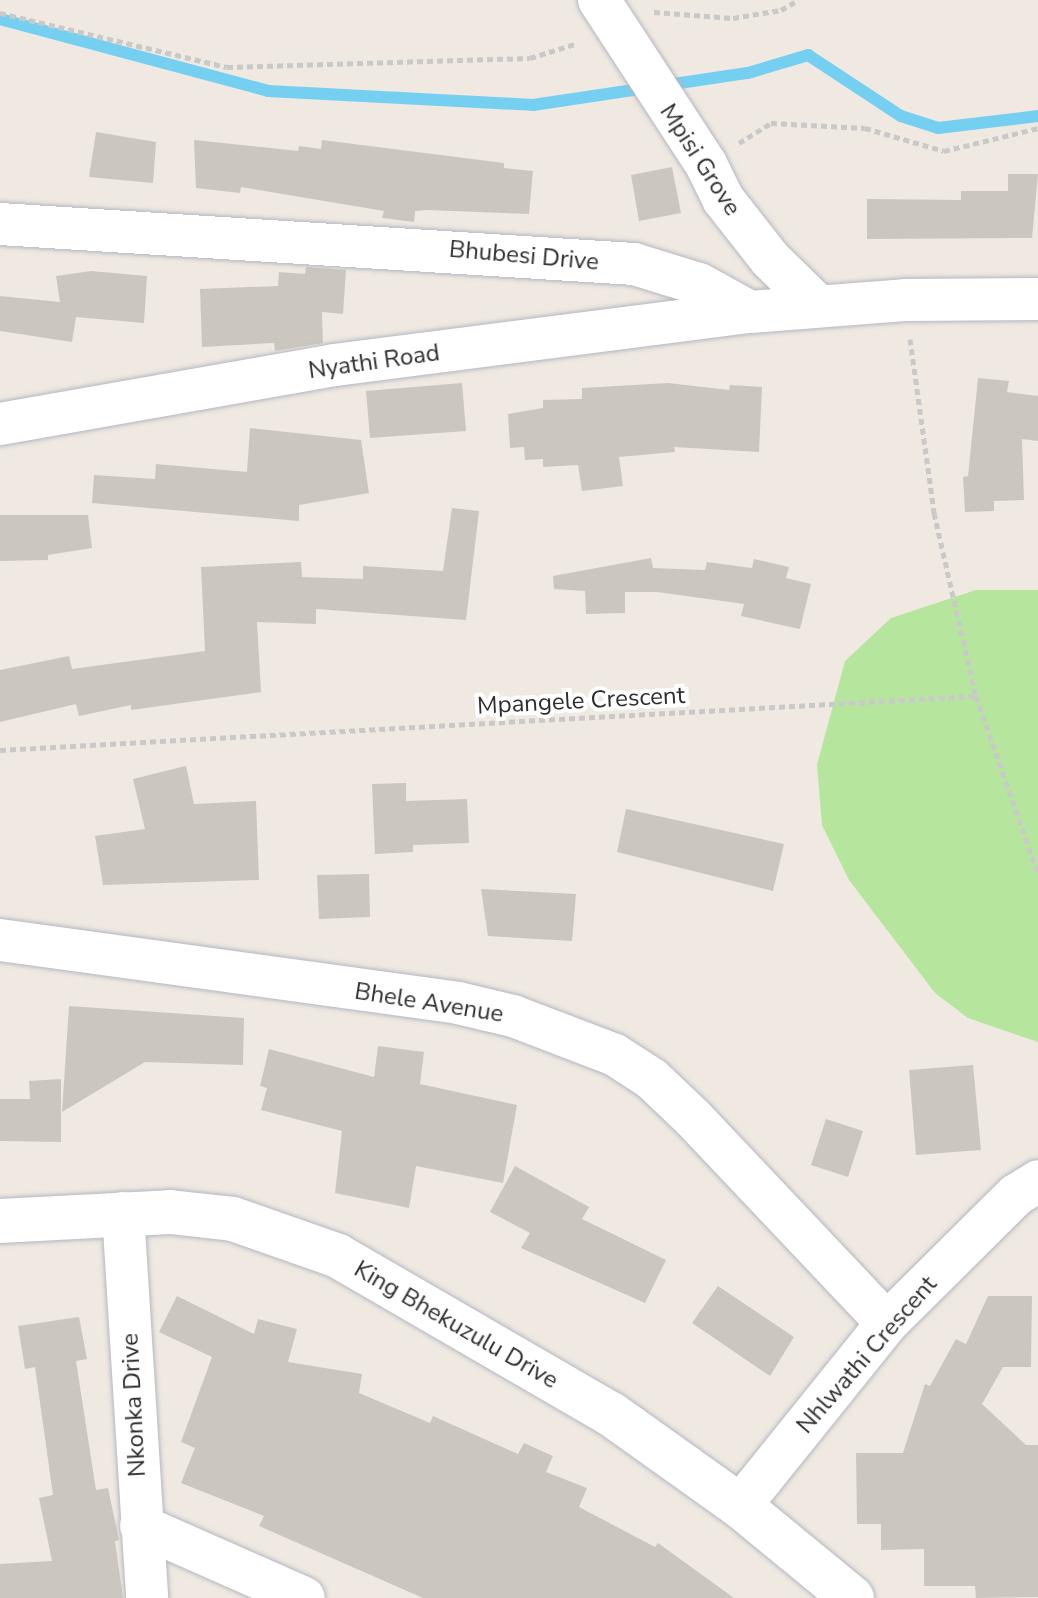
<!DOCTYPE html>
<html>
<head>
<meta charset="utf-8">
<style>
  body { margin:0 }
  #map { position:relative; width:1038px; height:1598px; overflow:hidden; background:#efe9e1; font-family:"Nunito Sans",sans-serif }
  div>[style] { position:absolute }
  .green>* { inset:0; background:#b6e59e }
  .stream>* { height:12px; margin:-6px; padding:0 6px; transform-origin:6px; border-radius:6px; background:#75cff0 }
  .building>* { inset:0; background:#cbc7bf }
  .path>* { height:5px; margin-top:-2.5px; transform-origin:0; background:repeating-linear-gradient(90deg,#c9c9c9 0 6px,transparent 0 10px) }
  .roads { filter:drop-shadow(0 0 2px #b4b7c1) drop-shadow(0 0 2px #b4b7c1) }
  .minor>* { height:42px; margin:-21px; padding:0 21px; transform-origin:21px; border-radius:21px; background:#fff }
  .tertiary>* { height:44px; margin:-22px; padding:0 22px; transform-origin:22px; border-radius:22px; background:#fff }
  span { translate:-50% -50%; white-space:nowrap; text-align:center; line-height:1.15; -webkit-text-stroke:8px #fff; paint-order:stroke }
  .street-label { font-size:24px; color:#2e2e2e }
</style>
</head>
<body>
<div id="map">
  <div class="green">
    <div style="clip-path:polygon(976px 590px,1038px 590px,1038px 1042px,968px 1018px,935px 993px,849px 880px,822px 825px,817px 765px,845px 661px,891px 618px)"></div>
  </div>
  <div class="stream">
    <div style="left:0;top:19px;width:278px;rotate:15deg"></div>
    <div style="left:268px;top:91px;width:265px;rotate:3deg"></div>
    <div style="left:533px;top:105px;width:217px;rotate:-8.5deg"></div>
    <div style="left:748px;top:73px;width:63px;rotate:-16.7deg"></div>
    <div style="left:808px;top:55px;width:111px;rotate:33.3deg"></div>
    <div style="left:901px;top:116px;width:39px;rotate:18deg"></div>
    <div style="left:938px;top:128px;width:101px;rotate:-6.8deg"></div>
  </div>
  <div class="building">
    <div style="clip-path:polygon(96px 132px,156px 142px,153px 183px,89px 177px)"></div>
    <div style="clip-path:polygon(194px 140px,298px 151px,299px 146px,321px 149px,322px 140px,504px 163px,504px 168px,533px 171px,529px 214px,427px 210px,415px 211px,414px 222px,382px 218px,384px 211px,241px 187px,240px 193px,196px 188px)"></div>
    <div style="clip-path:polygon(672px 167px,681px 213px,639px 221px,631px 175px)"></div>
    <div style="clip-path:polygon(1008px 174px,1038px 174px,1032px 238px,867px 239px,867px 199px,961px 200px,961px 191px,1008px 191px)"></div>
    <div style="clip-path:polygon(306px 267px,346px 270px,343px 314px,322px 312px,323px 343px,275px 351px,274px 343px,202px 347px,200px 289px,278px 286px,279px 272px,305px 274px)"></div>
    <div style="clip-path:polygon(91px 271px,147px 276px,144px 323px,76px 317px,72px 342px,0 331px,0 296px,60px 302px,56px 276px)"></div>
    <div style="clip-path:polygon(978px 378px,1009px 381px,1007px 392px,1038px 396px,1038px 441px,1022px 439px,1024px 500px,994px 501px,994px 511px,965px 512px,963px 477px,968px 476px)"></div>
    <div style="clip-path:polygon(462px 383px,466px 431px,370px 438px,366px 391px)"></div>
    <div style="clip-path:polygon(668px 383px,729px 390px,730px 385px,762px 387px,759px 452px,674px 447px,675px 452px,619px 457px,623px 486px,582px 491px,578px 465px,543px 467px,543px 459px,525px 460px,524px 447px,510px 448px,508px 414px,543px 408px,543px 400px,582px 399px,582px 388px)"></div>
    <div style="clip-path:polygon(250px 428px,361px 440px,369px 493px,299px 505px,299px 521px,92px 503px,94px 475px,155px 479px,156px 464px,247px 472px)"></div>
    <div style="clip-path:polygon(452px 508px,479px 511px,466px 620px,316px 609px,316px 624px,257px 622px,261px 692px,131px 710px,131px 705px,79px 716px,76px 704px,0 722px,0 670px,69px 656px,72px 669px,205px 651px,201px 567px,301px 562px,302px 577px,363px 579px,363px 566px,443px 571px)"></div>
    <div style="clip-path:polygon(0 515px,88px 515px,92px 548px,48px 555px,48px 560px,0 561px)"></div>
    <div style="clip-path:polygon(651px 558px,653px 568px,705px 570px,707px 562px,752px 568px,754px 559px,789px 567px,786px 578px,811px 584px,800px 629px,741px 616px,744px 604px,657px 592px,625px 592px,625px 613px,586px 614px,585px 591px,554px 589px,553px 576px)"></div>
    <div style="clip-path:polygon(186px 766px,194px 804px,256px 801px,259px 880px,103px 885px,95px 836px,145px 829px,133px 779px)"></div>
    <div style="clip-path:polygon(406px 783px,406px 801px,467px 799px,469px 843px,413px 845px,413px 852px,375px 854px,372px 784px)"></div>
    <div style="clip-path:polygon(626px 809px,784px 844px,773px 891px,617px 852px)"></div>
    <div style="clip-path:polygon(369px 874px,370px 917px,319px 919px,317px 875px)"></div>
    <div style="clip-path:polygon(481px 889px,576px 894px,572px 941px,488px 936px)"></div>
    <div style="clip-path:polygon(69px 1006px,244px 1018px,243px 1065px,145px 1062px,62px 1112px)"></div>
    <div style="clip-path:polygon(378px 1046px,424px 1052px,420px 1084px,517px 1105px,503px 1183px,416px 1166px,409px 1208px,335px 1193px,342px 1131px,261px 1110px,267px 1088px,260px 1086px,269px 1049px,374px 1077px)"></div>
    <div style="clip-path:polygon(973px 1065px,981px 1150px,916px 1155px,909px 1070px)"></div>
    <div style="clip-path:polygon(61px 1079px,61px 1142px,0 1141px,0 1099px,30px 1099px,29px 1081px)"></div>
    <div style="clip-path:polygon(826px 1119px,863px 1131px,848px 1177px,811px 1165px)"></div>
    <div style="clip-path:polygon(515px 1166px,589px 1207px,582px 1219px,666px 1260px,645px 1303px,521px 1248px,530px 1233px,490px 1212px)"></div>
    <div style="clip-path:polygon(718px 1286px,794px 1337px,770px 1376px,692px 1323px)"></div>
    <div style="clip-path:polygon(177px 1296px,254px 1334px,258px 1319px,297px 1329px,288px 1362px,362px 1374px,359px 1393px,430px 1423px,433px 1416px,518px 1454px,524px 1443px,553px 1456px,546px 1472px,587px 1488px,579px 1507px,655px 1547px,658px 1543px,734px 1598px,423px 1598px,259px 1526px,264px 1516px,181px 1483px,195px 1448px,181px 1442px,212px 1357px,159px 1332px)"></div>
    <div style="clip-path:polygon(988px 1296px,1032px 1296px,1031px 1367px,1003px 1367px,982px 1404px,1026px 1445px,1038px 1445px,1038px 1597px,976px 1598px,975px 1586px,924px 1586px,924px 1549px,881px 1550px,881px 1524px,857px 1524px,856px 1453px,903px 1453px,925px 1384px,930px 1386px,956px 1339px,966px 1344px)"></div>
    <div style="clip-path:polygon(79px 1317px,87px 1359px,76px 1361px,96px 1490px,108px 1488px,119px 1540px,115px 1541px,123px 1598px,0 1598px,0 1564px,52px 1561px,39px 1498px,53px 1495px,35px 1367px,25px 1369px,18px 1326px)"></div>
  </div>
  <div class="path">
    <div style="left:654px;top:12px;width:79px;rotate:4.3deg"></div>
    <div style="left:733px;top:18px;width:49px;rotate:-9.5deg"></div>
    <div style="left:781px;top:10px;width:20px;rotate:-30deg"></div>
    <div style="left:0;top:13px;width:233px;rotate:13.4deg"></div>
    <div style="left:227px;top:67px;width:303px;rotate:-1.7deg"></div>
    <div style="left:530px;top:58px;width:50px;rotate:-17.4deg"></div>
    <div style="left:739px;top:143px;width:38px;rotate:-32deg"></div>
    <div style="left:771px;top:123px;width:94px;rotate:3deg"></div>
    <div style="left:865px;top:128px;width:82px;rotate:16.2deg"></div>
    <div style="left:944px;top:151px;width:97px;rotate:-13.7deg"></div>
    <div style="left:910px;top:339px;width:176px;rotate:82.1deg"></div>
    <div style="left:934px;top:513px;width:188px;rotate:77.1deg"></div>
    <div style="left:0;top:750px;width:977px;rotate:-3.17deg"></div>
    <div style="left:976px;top:696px;width:188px;rotate:70.8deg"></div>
  </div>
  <div class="roads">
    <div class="minor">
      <div style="left:599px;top:0;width:196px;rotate:56.9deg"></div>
      <div style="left:706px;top:164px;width:39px;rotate:64deg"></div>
      <div style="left:723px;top:199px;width:76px;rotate:51.9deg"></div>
      <div style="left:770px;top:259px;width:67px;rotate:44.4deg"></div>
      <div style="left:0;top:224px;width:635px;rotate:3.61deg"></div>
      <div style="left:634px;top:264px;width:68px;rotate:17.1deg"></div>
      <div style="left:699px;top:284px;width:58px;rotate:28.8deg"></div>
      <div style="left:750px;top:312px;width:155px;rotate:-4.4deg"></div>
      <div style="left:905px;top:300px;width:133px;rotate:-0.4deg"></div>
      <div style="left:0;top:424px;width:340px;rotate:-10deg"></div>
      <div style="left:335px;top:365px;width:418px;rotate:-7.3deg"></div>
      <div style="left:0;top:940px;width:462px;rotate:7.8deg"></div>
      <div style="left:458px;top:1003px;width:57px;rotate:13.3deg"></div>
      <div style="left:513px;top:1016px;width:109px;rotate:20.9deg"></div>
      <div style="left:615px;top:1055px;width:44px;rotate:33deg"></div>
      <div style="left:652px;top:1079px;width:57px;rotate:43.6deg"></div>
      <div style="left:693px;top:1118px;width:282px;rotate:46.6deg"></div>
      <div style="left:123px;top:1213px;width:386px;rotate:86.4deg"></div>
      <div style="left:740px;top:1506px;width:235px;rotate:-51.2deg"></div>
      <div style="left:887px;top:1323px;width:182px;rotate:-44.8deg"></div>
      <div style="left:1016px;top:1195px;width:26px;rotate:-32deg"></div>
      <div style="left:141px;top:1526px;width:178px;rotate:23.8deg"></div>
    </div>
    <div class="tertiary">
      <div style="left:0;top:1221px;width:170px;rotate:-3deg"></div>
      <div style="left:170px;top:1212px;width:63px;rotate:6.3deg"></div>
      <div style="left:233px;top:1219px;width:111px;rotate:19.4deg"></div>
      <div style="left:338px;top:1256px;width:315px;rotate:30.1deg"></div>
      <div style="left:611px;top:1414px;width:158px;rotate:35.5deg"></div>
      <div style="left:740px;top:1506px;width:145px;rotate:39.4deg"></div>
    </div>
  </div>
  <div class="street-label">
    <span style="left:700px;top:160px;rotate:57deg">Mpisi Grove</span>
    <span style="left:524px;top:256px;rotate:5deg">Bhubesi Drive</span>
    <span style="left:374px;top:362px;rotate:-8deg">Nyathi Road</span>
    <span style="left:581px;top:701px;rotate:-3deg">Mpangele Crescent</span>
    <span style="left:429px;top:1003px;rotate:9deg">Bhele Avenue</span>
    <span style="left:456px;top:1325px;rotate:30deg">King Bhekuzulu Drive</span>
    <span style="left:867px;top:1355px;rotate:-49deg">Nhlwathi Crescent</span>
    <span style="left:134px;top:1405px;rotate:-93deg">Nkonka Drive</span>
  </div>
</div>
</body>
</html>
